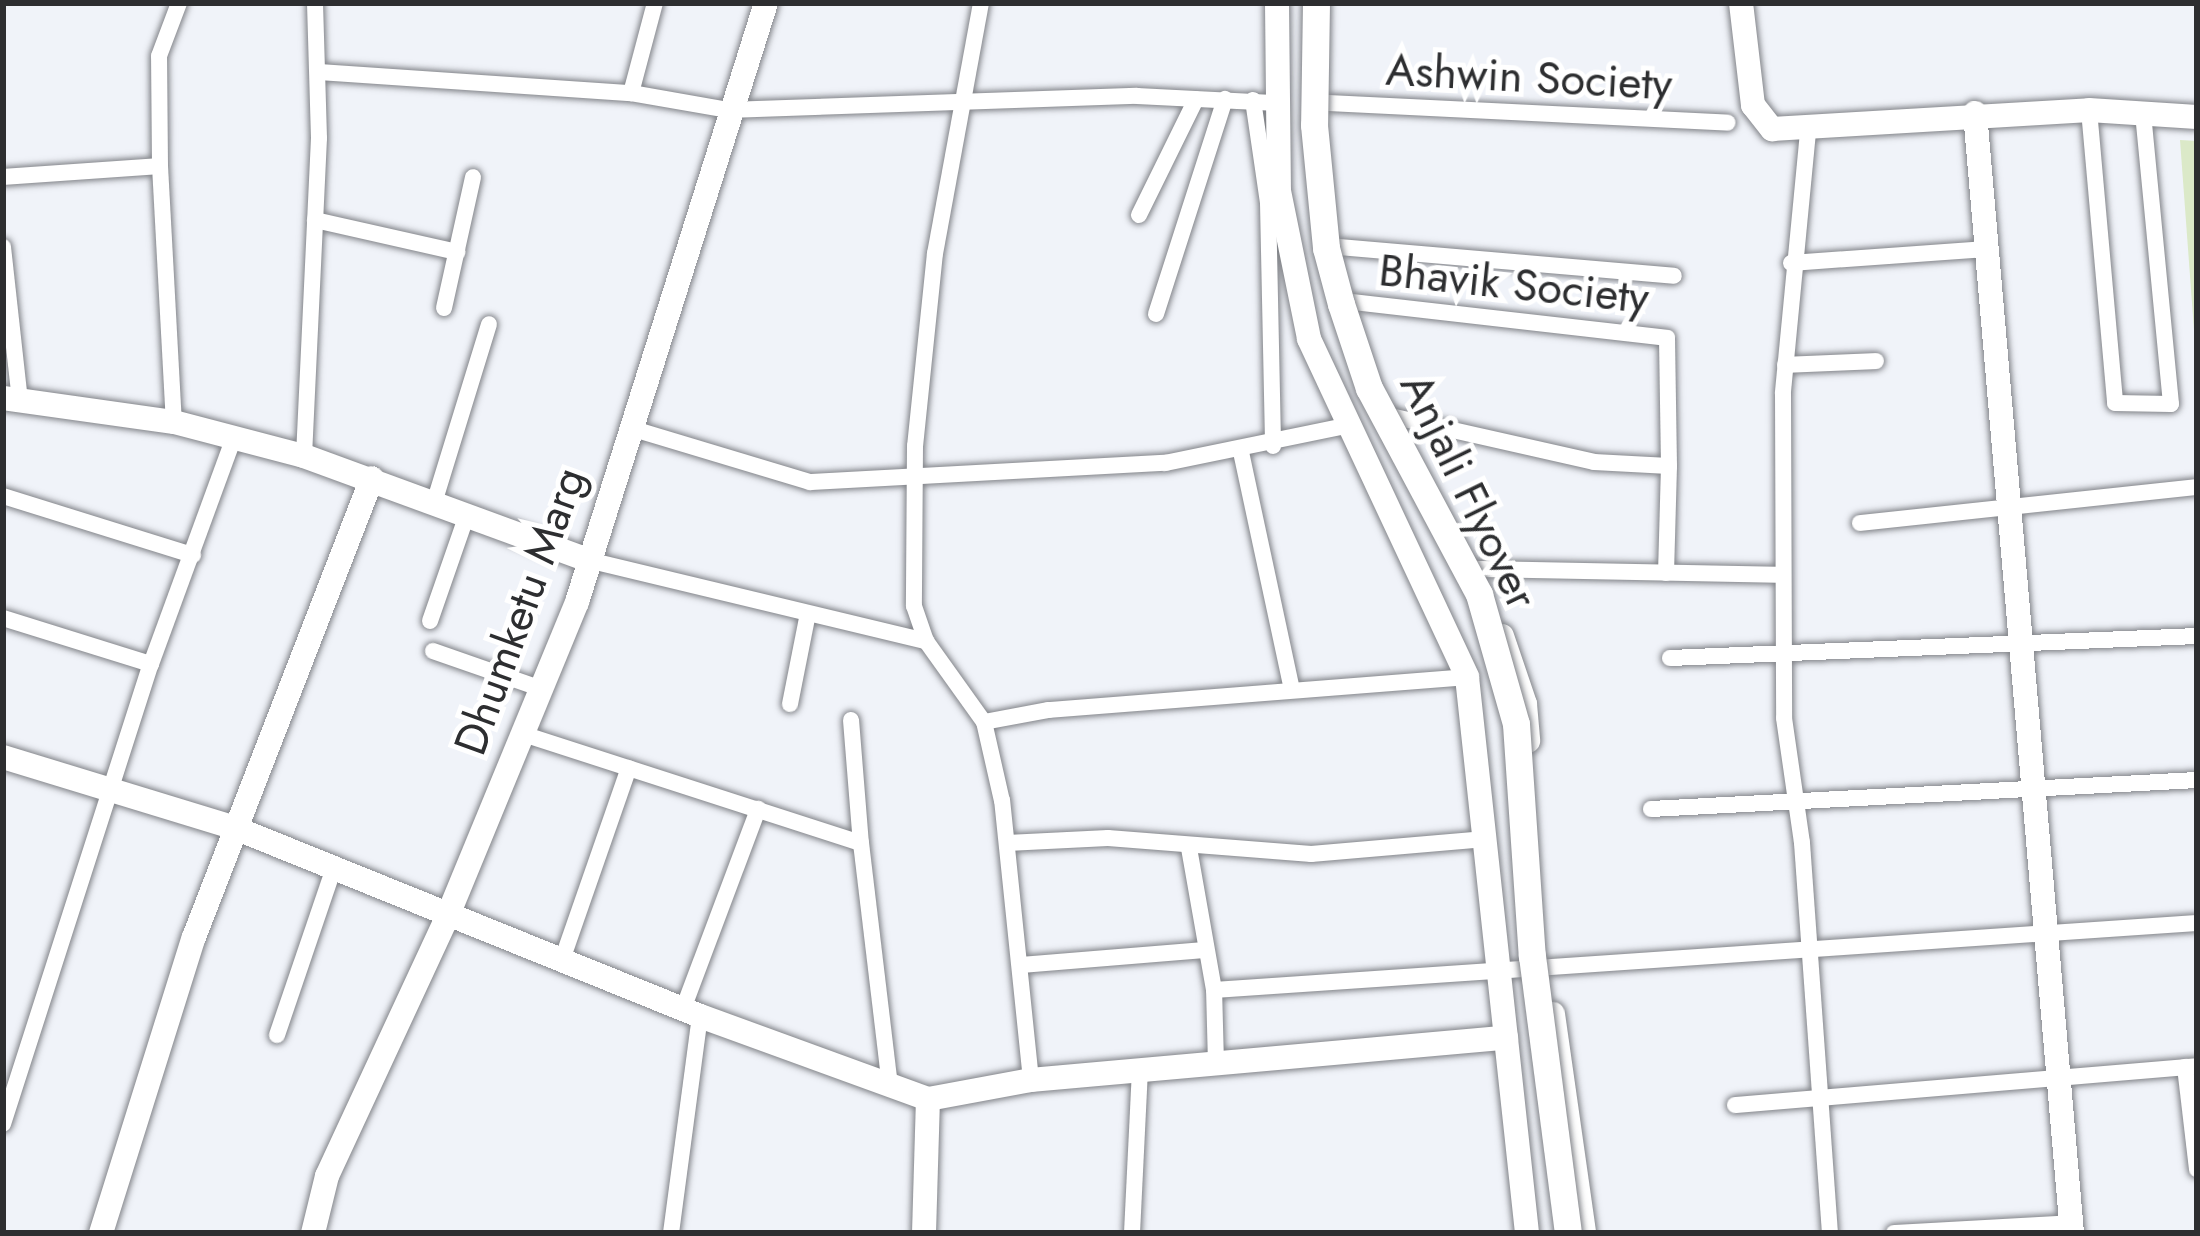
<!DOCTYPE html>
<html>
<head>
<meta charset="utf-8">
<style>
  body { margin:0 }
  #map { position:relative; width:2200px; height:1236px; overflow:hidden; background:#f0f3f9; font-family:Jost,sans-serif }
  div>[style] { position:absolute }
  .green>* { inset:0; background:#dbe9c8 }
  .roads { filter:drop-shadow(0 0 3px #828489) drop-shadow(0 0 3px #828489) }
  .street>* { height:16px; margin:-8px; padding:0 8px; transform-origin:8px; border-radius:8px; background:#fff }
  .secondary>* { height:24px; margin:-12px; padding:0 12px; transform-origin:12px; border-radius:12px; background:#fff }
  .bridges { filter:drop-shadow(0 0 3px #828489) drop-shadow(0 0 3px #828489) }
  .primary-bridge>* { height:27px; margin:-13.5px; padding:0 13.5px; transform-origin:13.5px; border-radius:13.5px; background:#fff }
  span { translate:-50% -50%; white-space:nowrap; text-align:center; line-height:1.15; -webkit-text-stroke:10px #fff; paint-order:stroke }
  .street-label { font-size:45px; color:#2d2e30 }
  .frame { position:absolute; inset:0; border:6px solid #2d2e30; pointer-events:none }
</style>
</head>
<body>
<div id="map">
  <div class="green">
    <div style="clip-path:polygon(2180px 140px,2197px 141px,2197px 371px)"></div>
  </div>
  <div class="roads">
    <div class="street">
      <div style="left:981px;top:3px;width:254px;rotate:100.4deg"></div>
      <div style="left:935px;top:253px;width:194px;rotate:95.9deg"></div>
      <div style="left:915px;top:446px;width:160px;rotate:90.4deg"></div>
      <div style="left:914px;top:606px;width:37px;rotate:71deg"></div>
      <div style="left:926px;top:641px;width:100px;rotate:54.4deg"></div>
      <div style="left:319px;top:72px;width:313px;rotate:3.9deg"></div>
      <div style="left:631px;top:93px;width:98px;rotate:9.9deg"></div>
      <div style="left:728px;top:110px;width:409px;rotate:-2deg"></div>
      <div style="left:1137px;top:96px;width:136px;rotate:2.9deg"></div>
      <div style="left:631px;top:93px;width:93px;rotate:-75.1deg"></div>
      <div style="left:1253px;top:100px;width:104px;rotate:81.7deg"></div>
      <div style="left:1268px;top:203px;width:243px;rotate:88.8deg"></div>
      <div style="left:1326px;top:103px;width:402px;rotate:2.8deg"></div>
      <div style="left:2089px;top:110px;width:294px;rotate:84.9deg"></div>
      <div style="left:2115px;top:403px;width:56px;rotate:1deg"></div>
      <div style="left:2171px;top:404px;width:291px;rotate:-95.5deg"></div>
      <div style="left:1808px;top:132px;width:263px;rotate:95.5deg"></div>
      <div style="left:1783px;top:394px;width:324px;rotate:89.8deg"></div>
      <div style="left:1784px;top:718px;width:126px;rotate:81.8deg"></div>
      <div style="left:1802px;top:843px;width:391px;rotate:85.9deg"></div>
      <div style="left:160px;top:166px;width:110px;rotate:-90.5deg"></div>
      <div style="left:159px;top:56px;width:57px;rotate:-69.3deg"></div>
      <div style="left:3px;top:177px;width:157px;rotate:-4deg"></div>
      <div style="left:160px;top:166px;width:256px;rotate:86.9deg"></div>
      <div style="left:1139px;top:215px;width:129px;rotate:-63.8deg"></div>
      <div style="left:315px;top:220px;width:146px;rotate:12.7deg"></div>
      <div style="left:3px;top:247px;width:154px;rotate:83.7deg"></div>
      <div style="left:1339px;top:247px;width:336px;rotate:4.9deg"></div>
      <div style="left:1791px;top:263px;width:196px;rotate:-4.1deg"></div>
      <div style="left:1353px;top:302px;width:316px;rotate:6.5deg"></div>
      <div style="left:1667px;top:338px;width:128px;rotate:89.1deg"></div>
      <div style="left:444px;top:308px;width:134px;rotate:-77.5deg"></div>
      <div style="left:1156px;top:314px;width:226px;rotate:-72.2deg"></div>
      <div style="left:1785px;top:365px;width:91px;rotate:-2.5deg"></div>
      <div style="left:1395px;top:417px;width:204px;rotate:12.7deg"></div>
      <div style="left:1594px;top:462px;width:75px;rotate:3.1deg"></div>
      <div style="left:1669px;top:466px;width:107px;rotate:91.6deg"></div>
      <div style="left:630px;top:428px;width:188px;rotate:16.7deg"></div>
      <div style="left:810px;top:482px;width:356px;rotate:-3.1deg"></div>
      <div style="left:1165px;top:463px;width:184px;rotate:-11.6deg"></div>
      <div style="left:1241px;top:452px;width:243px;rotate:77.9deg"></div>
      <div style="left:304px;top:456px;width:318px;rotate:-87.3deg"></div>
      <div style="left:319px;top:138px;width:135px;rotate:-91.7deg"></div>
      <div style="left:3px;top:496px;width:199px;rotate:17.3deg"></div>
      <div style="left:434px;top:503px;width:187px;rotate:-72.9deg"></div>
      <div style="left:1860px;top:523px;width:339px;rotate:-6.1deg"></div>
      <div style="left:588px;top:560px;width:348px;rotate:13.5deg"></div>
      <div style="left:1476px;top:569px;width:306px;rotate:1.1deg"></div>
      <div style="left:3px;top:618px;width:155px;rotate:17.3deg"></div>
      <div style="left:430px;top:621px;width:112px;rotate:-70.8deg"></div>
      <div style="left:433px;top:651px;width:115px;rotate:19.2deg"></div>
      <div style="left:1670px;top:658px;width:527px;rotate:-2.39deg"></div>
      <div style="left:790px;top:704px;width:88px;rotate:-78.8deg"></div>
      <div style="left:851px;top:720px;width:123px;rotate:85.4deg"></div>
      <div style="left:523px;top:734px;width:355px;rotate:17.9deg"></div>
      <div style="left:861px;top:843px;width:244px;rotate:83.2deg"></div>
      <div style="left:1651px;top:809px;width:547px;rotate:-3.04deg"></div>
      <div style="left:1007px;top:843px;width:101px;rotate:-2.8deg"></div>
      <div style="left:1108px;top:838px;width:204px;rotate:4.5deg"></div>
      <div style="left:1311px;top:854px;width:175px;rotate:-4.9deg"></div>
      <div style="left:1189px;top:848px;width:144px;rotate:80deg"></div>
      <div style="left:562px;top:960px;width:203px;rotate:-70.8deg"></div>
      <div style="left:1021px;top:965px;width:184px;rotate:-4.7deg"></div>
      <div style="left:683px;top:1009px;width:214px;rotate:-69.4deg"></div>
      <div style="left:277px;top:1035px;width:180px;rotate:-71.2deg"></div>
      <div style="left:1216px;top:1064px;width:74px;rotate:-91.5deg"></div>
      <div style="left:1214px;top:990px;width:985px;rotate:-3.9deg"></div>
      <div style="left:2185px;top:1067px;width:103px;rotate:83.3deg"></div>
      <div style="left:1031px;top:1080px;width:281px;rotate:-95.9deg"></div>
      <div style="left:1002px;top:801px;width:81px;rotate:-102.8deg"></div>
      <div style="left:984px;top:722px;width:66px;rotate:-10.5deg"></div>
      <div style="left:1049px;top:710px;width:419px;rotate:-4.5deg"></div>
      <div style="left:1735px;top:1105px;width:464px;rotate:-4.8deg"></div>
      <div style="left:3px;top:1124px;width:483px;rotate:-72.2deg"></div>
      <div style="left:151px;top:664px;width:242px;rotate:-69.9deg"></div>
      <div style="left:671px;top:1233px;width:219px;rotate:-82.4deg"></div>
      <div style="left:1132px;top:1233px;width:163px;rotate:-87.2deg"></div>
      <div style="left:1894px;top:1233px;width:178px;rotate:-3.2deg"></div>
    </div>
    <div class="secondary">
      <div style="left:1277px;top:3px;width:188px;rotate:89.4deg"></div>
      <div style="left:1279px;top:191px;width:151px;rotate:78.5deg"></div>
      <div style="left:1309px;top:339px;width:373px;rotate:64.9deg"></div>
      <div style="left:1467px;top:677px;width:559px;rotate:83.84deg"></div>
      <div style="left:1741px;top:3px;width:103px;rotate:83.3deg"></div>
      <div style="left:1753px;top:105px;width:31px;rotate:52deg"></div>
      <div style="left:1772px;top:129px;width:318px;rotate:-3.4deg"></div>
      <div style="left:2089px;top:110px;width:108px;rotate:3.7deg"></div>
      <div style="left:1975px;top:113px;width:1124px;rotate:85.05deg"></div>
      <div style="left:3px;top:398px;width:173px;rotate:8deg"></div>
      <div style="left:174px;top:422px;width:134px;rotate:14.7deg"></div>
      <div style="left:304px;top:456px;width:302px;rotate:20.1deg"></div>
      <div style="left:1502px;top:636px;width:72px;rotate:71.3deg"></div>
      <div style="left:1525px;top:704px;width:37px;rotate:85deg"></div>
      <div style="left:3px;top:757px;width:243px;rotate:17deg"></div>
      <div style="left:235px;top:828px;width:502px;rotate:22.01deg"></div>
      <div style="left:700px;top:1016px;width:243px;rotate:20deg"></div>
      <div style="left:1553px;top:1014px;width:221px;rotate:81.9deg"></div>
      <div style="left:101px;top:1233px;width:310px;rotate:-72.6deg"></div>
      <div style="left:194px;top:937px;width:492px;rotate:-68.8deg"></div>
      <div style="left:313px;top:1233px;width:59px;rotate:-76.2deg"></div>
      <div style="left:327px;top:1176px;width:288px;rotate:-65.1deg"></div>
      <div style="left:448px;top:915px;width:339px;rotate:-67.6deg"></div>
      <div style="left:577px;top:602px;width:628px;rotate:-72.49deg"></div>
      <div style="left:924px;top:1233px;width:134px;rotate:-88.3deg"></div>
      <div style="left:928px;top:1099px;width:105px;rotate:-10.5deg"></div>
      <div style="left:1031px;top:1080px;width:477px;rotate:-5.1deg"></div>
    </div>
  </div>
  <div class="bridges">
    <div class="primary-bridge">
      <div style="left:1316px;top:3px;width:122px;rotate:90.9deg"></div>
      <div style="left:1314px;top:125px;width:124px;rotate:84.4deg"></div>
      <div style="left:1326px;top:248px;width:58px;rotate:75deg"></div>
      <div style="left:1341px;top:304px;width:89px;rotate:71.6deg"></div>
      <div style="left:1369px;top:388px;width:234px;rotate:61.9deg"></div>
      <div style="left:1479px;top:594px;width:135px;rotate:74.1deg"></div>
      <div style="left:1516px;top:724px;width:233px;rotate:86.1deg"></div>
      <div style="left:1532px;top:956px;width:279px;rotate:82.6deg"></div>
    </div>
  </div>
  <div class="street-label">
    <span style="left:1529px;top:77px;rotate:3deg">Ashwin Society</span>
    <span style="left:1514px;top:284px;rotate:6deg">Bhavik Society</span>
    <span style="left:1469px;top:491px;rotate:64deg">Anjali Flyover</span>
    <span style="left:520px;top:611px;rotate:-70deg">Dhumketu Marg</span>
  </div>
  <div class="frame"></div>
</div>
</body>
</html>
